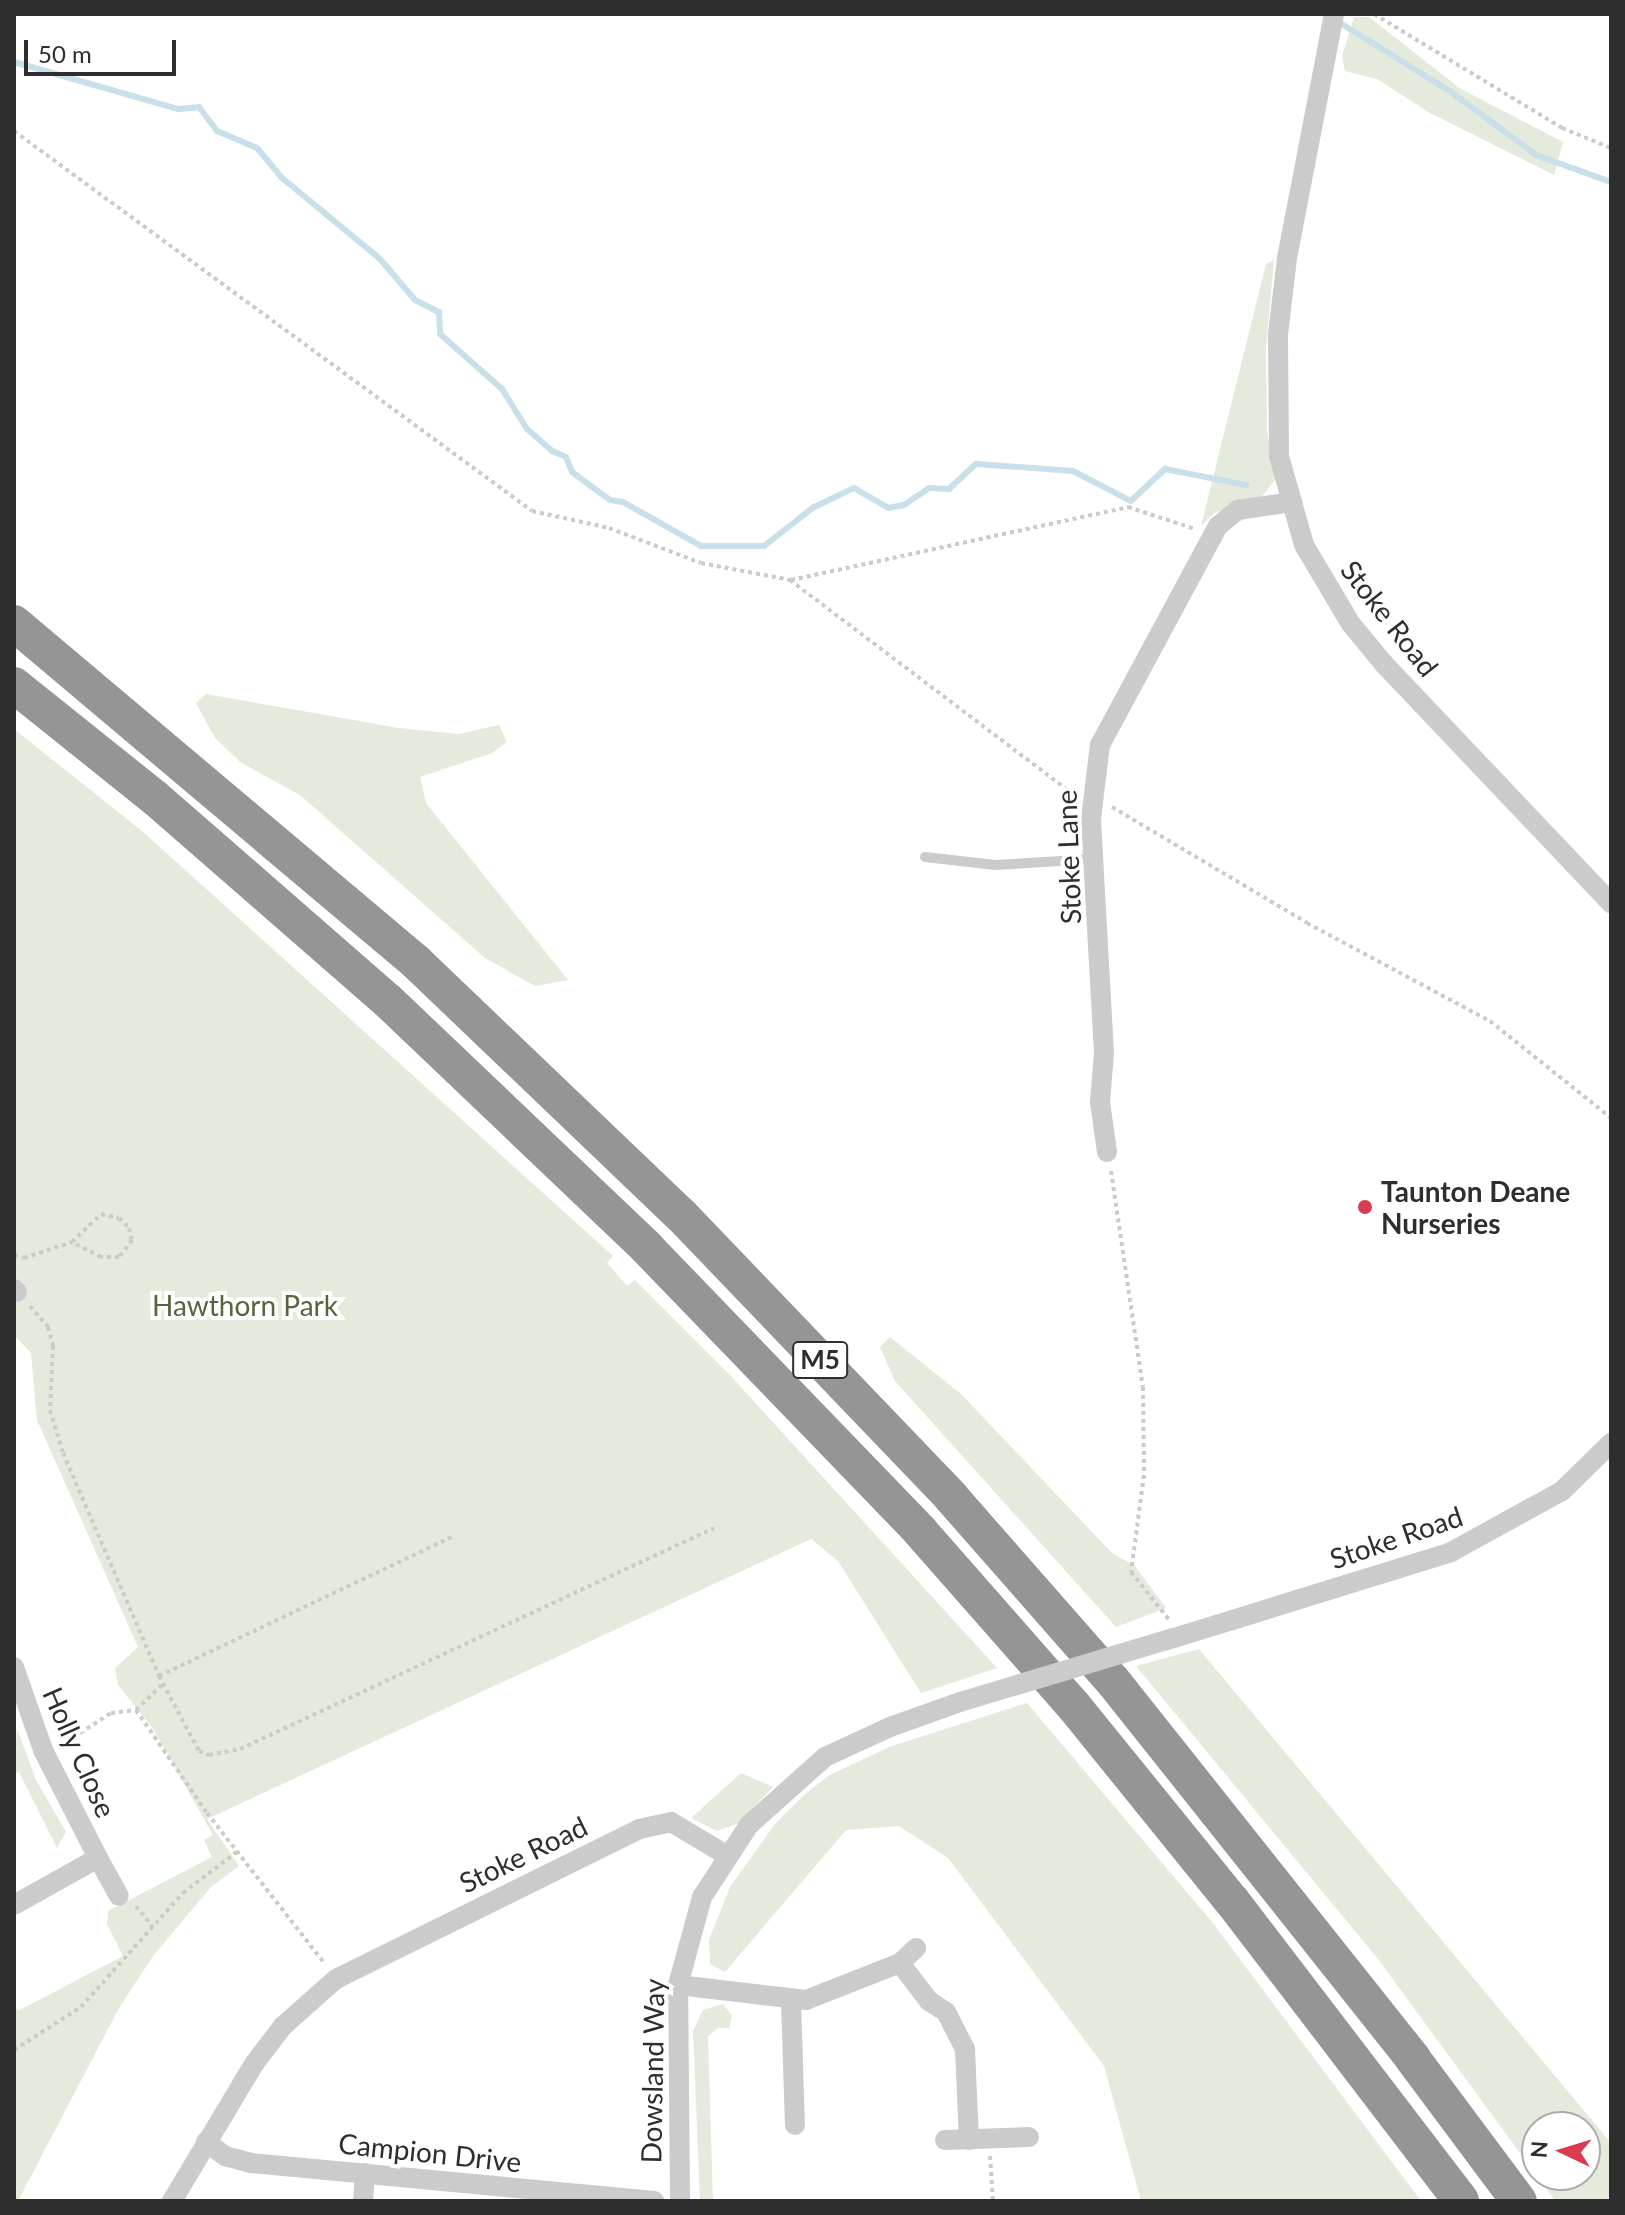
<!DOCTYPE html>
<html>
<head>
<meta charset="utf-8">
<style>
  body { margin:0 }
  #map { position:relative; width:1625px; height:2215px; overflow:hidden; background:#fff; font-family:Lato,sans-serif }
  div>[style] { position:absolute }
  .green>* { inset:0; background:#e4eadc }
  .stream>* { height:6px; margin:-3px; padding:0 3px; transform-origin:3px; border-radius:3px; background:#c9dfe9 }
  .path>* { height:4px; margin-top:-2px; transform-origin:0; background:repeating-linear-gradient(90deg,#cbcbcb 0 4px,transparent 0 8px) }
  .lane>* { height:10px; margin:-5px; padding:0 5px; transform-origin:5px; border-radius:5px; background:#cbcbcb }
  .street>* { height:20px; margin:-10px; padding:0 10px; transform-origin:10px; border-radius:10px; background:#cbcbcb }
  .highway>* { height:36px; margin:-18px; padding:0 18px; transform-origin:18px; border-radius:18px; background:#959595 }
  .street-bridge>* { height:20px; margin:-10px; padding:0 10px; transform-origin:10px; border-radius:10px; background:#cbcbcb }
  .dots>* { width:22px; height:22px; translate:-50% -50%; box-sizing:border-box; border:4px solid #fff; border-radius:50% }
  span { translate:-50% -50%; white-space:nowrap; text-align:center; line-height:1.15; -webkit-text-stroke:8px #fff; paint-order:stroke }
  .shield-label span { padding:2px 6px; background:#fff; border:2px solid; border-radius:6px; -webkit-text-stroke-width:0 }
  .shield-label { font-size:26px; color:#2e2e2e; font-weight:700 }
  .street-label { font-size:28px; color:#2e2e2e }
  .poi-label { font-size:28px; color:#2e2e2e; font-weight:700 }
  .left { translate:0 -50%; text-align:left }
  .park-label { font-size:28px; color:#53663e }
  .frame { position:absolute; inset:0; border:16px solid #2e2e2e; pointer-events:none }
  .north { position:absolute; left:1521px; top:2111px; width:80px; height:80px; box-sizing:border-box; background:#fff; border:2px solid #ababab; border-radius:50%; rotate:274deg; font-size:22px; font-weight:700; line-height:32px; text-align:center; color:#2e2e2e }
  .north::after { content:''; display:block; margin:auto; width:28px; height:36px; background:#d93b50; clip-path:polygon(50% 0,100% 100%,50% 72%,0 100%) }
  .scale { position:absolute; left:24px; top:40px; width:152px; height:36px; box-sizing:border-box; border:4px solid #2e2e2e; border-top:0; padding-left:10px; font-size:24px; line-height:28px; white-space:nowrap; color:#2e2e2e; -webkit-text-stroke:6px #fff; paint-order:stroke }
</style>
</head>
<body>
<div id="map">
  <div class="green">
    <div style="clip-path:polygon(1354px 17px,1369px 17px,1461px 89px,1563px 142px,1554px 175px,1430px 113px,1377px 79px,1345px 71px,1342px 56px)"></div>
    <div style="clip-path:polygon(1274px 260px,1266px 349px,1267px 431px,1275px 480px,1260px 499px,1214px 513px,1201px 526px,1266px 264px)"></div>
    <div style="clip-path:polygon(206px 694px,399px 728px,459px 734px,499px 725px,507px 742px,492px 753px,420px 777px,426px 803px,568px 980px,535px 986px,485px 958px,300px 795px,240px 762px,215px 738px,196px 703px)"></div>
    <div style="clip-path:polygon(14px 729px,142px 831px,613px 1256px,607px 1263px,627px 1286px,635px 1280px,729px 1374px,997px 1668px,921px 1693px,838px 1561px,811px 1539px,207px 1819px,239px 1866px,211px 1887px,153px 1956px,119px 2008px,18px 2201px,14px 2201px,14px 2005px,18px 2011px,123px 1956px,107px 1924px,108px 1911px,212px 1857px,204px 1840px,213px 1835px,154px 1730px,118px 1685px,115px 1668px,138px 1647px,37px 1420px,31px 1353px,14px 1335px)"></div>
    <div style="clip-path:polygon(890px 1337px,961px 1394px,1112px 1553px,1135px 1566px,1166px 1608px,1116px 1627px,895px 1381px,880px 1347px)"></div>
    <div style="clip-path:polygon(evenodd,1199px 1649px,1611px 2143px,1611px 2201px,1555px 2201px,1378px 1959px,1136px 1666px,1199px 1649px,1537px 2127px,1585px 2127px,1585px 2175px,1537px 2175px,1537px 2127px)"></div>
    <div style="clip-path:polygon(1027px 1703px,1212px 1922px,1421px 2201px,1141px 2201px,1104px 2066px,948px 1858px,899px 1826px,846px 1830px,725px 1972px,710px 1964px,709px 1940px,730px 1887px,775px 1824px,803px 1796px,828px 1776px,889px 1747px)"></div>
    <div style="clip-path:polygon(17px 1729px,36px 1780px,66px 1832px,57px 1848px,19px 1772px,14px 1774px)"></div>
    <div style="clip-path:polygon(741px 1773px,773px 1787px,739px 1823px,717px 1831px,691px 1818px)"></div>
    <div style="clip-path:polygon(723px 2004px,732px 2016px,729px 2028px,718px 2028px,708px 2036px,713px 2201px,700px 2201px,693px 2031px,703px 2010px)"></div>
  </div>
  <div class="stream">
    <div style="left:1337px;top:21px;width:134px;rotate:31.9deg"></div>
    <div style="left:1451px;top:92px;width:106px;rotate:36.5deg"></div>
    <div style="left:1536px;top:155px;width:80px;rotate:19.8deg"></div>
    <div style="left:14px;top:62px;width:171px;rotate:16deg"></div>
    <div style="left:178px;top:109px;width:21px;rotate:-5deg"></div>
    <div style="left:199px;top:107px;width:30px;rotate:53deg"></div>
    <div style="left:217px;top:131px;width:43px;rotate:23deg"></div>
    <div style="left:257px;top:148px;width:38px;rotate:50deg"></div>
    <div style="left:281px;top:177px;width:129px;rotate:39.6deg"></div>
    <div style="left:380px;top:259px;width:54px;rotate:49.5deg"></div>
    <div style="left:415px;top:300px;width:27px;rotate:27deg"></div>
    <div style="left:439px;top:312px;width:22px;rotate:87deg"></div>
    <div style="left:440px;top:334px;width:83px;rotate:41.6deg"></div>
    <div style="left:502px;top:389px;width:47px;rotate:58deg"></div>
    <div style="left:527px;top:429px;width:33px;rotate:41deg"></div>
    <div style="left:552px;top:451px;width:15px;rotate:23deg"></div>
    <div style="left:566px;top:457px;width:16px;rotate:68deg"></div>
    <div style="left:572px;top:472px;width:47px;rotate:36.4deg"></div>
    <div style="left:610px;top:500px;width:13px;rotate:9deg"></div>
    <div style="left:623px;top:502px;width:90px;rotate:29.4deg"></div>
    <div style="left:701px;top:546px;width:63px"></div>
    <div style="left:764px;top:546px;width:63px;rotate:-38deg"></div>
    <div style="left:814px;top:507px;width:44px;rotate:-25.4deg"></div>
    <div style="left:854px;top:488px;width:39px;rotate:30deg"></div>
    <div style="left:888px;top:508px;width:16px;rotate:-11deg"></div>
    <div style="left:904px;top:505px;width:30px;rotate:-34deg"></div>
    <div style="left:929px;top:488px;width:20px;rotate:3deg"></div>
    <div style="left:949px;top:489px;width:37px;rotate:-43deg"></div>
    <div style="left:976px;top:464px;width:97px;rotate:4.1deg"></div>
    <div style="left:1073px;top:471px;width:65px;rotate:27.3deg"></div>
    <div style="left:1131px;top:501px;width:47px;rotate:-43.3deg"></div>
    <div style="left:1165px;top:469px;width:83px;rotate:11.2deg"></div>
  </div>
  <div class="path">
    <div style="left:1374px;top:14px;width:220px;rotate:31.2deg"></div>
    <div style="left:1562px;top:128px;width:53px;rotate:22.2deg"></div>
    <div style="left:14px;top:131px;width:642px;rotate:36.26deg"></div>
    <div style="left:532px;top:511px;width:79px;rotate:12.4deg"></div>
    <div style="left:609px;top:528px;width:98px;rotate:20.8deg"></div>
    <div style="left:701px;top:563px;width:91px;rotate:10.8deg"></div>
    <div style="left:790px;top:580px;width:356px;rotate:37.1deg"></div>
    <div style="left:791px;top:580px;width:345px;rotate:-12.2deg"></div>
    <div style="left:1128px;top:507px;width:71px;rotate:18.2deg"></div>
    <div style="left:1112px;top:807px;width:227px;rotate:30.7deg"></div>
    <div style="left:1307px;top:923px;width:208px;rotate:28.2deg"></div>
    <div style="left:1490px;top:1021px;width:155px;rotate:38.7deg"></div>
    <div style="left:1111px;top:1171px;width:218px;rotate:81.6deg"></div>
    <div style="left:1143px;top:1387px;width:88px;rotate:89.3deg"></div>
    <div style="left:1144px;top:1475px;width:98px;rotate:97.6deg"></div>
    <div style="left:1131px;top:1572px;width:63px;rotate:51.5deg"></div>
    <div style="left:101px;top:1214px;width:18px;rotate:13deg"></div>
    <div style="left:119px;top:1218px;width:14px;rotate:45deg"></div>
    <div style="left:129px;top:1228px;width:12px;rotate:76deg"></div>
    <div style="left:132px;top:1240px;width:21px;rotate:127deg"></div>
    <div style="left:119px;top:1257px;width:18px;rotate:180deg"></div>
    <div style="left:101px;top:1257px;width:33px;rotate:-153deg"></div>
    <div style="left:72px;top:1242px;width:40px;rotate:-44deg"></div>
    <div style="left:14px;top:1255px;width:10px;rotate:17deg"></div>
    <div style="left:24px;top:1258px;width:51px;rotate:-18.4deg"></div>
    <div style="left:30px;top:1306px;width:28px;rotate:49deg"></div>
    <div style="left:48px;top:1327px;width:20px;rotate:75deg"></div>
    <div style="left:53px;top:1346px;width:64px;rotate:92.7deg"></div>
    <div style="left:50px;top:1410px;width:45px;rotate:73.2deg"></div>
    <div style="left:63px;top:1453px;width:243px;rotate:66.7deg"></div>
    <div style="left:159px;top:1676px;width:85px;rotate:61.9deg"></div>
    <div style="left:199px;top:1751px;width:11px;rotate:22deg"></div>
    <div style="left:209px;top:1755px;width:32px;rotate:-11deg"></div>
    <div style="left:240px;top:1749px;width:523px;rotate:-25deg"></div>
    <div style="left:159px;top:1676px;width:327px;rotate:-25.4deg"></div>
    <div style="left:136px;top:1710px;width:37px;rotate:-44deg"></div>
    <div style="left:60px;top:1746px;width:61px;rotate:-32.9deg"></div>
    <div style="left:111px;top:1713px;width:25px;rotate:-7deg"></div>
    <div style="left:136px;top:1710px;width:125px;rotate:55.4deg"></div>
    <div style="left:207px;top:1813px;width:192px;rotate:52deg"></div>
    <div style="left:136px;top:1906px;width:29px;rotate:52deg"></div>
    <div style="left:14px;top:2050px;width:80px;rotate:-32.7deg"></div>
    <div style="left:81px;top:2007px;width:153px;rotate:-48.2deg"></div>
    <div style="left:183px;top:1893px;width:69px;rotate:-37.4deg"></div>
    <div style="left:990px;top:2156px;width:45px;rotate:86.2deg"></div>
  </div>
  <div class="lane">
    <div style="left:925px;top:857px;width:71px;rotate:6.4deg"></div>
    <div style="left:996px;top:865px;width:98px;rotate:-3.5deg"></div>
  </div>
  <div class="street">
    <div style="left:1334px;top:14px;width:248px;rotate:100.9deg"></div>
    <div style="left:1287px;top:258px;width:78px;rotate:96.7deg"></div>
    <div style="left:1278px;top:335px;width:121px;rotate:89.5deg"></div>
    <div style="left:1279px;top:456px;width:92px;rotate:74.3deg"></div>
    <div style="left:1304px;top:545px;width:92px;rotate:59.3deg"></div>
    <div style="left:1351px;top:624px;width:52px;rotate:50.5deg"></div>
    <div style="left:1384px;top:664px;width:330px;rotate:46.5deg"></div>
    <div style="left:1107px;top:1152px;width:50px;rotate:-98deg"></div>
    <div style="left:1100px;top:1102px;width:49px;rotate:-85.3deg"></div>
    <div style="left:1104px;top:1053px;width:234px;rotate:-93.2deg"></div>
    <div style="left:1091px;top:819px;width:75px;rotate:-83.1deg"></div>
    <div style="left:1100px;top:745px;width:249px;rotate:-61.7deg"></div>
    <div style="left:1218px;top:526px;width:26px;rotate:-39deg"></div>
    <div style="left:1238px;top:510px;width:55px;rotate:-8.4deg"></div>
    <div style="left:14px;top:1289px;width:4px;rotate:45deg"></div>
    <div style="left:1174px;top:1638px;width:290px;rotate:-17.2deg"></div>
    <div style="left:1451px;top:1552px;width:127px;rotate:-28.8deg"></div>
    <div style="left:1562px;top:1491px;width:69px;rotate:-44.4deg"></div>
    <div style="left:14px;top:1667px;width:88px;rotate:70.7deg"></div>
    <div style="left:43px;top:1750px;width:121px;rotate:63deg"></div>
    <div style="left:98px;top:1858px;width:96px;rotate:150.8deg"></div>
    <div style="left:98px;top:1858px;width:43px;rotate:61.1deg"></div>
    <div style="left:900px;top:1963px;width:48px;rotate:52.7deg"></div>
    <div style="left:929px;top:2001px;width:20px;rotate:33deg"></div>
    <div style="left:946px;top:2012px;width:42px;rotate:62.8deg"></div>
    <div style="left:965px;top:2049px;width:91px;rotate:87.5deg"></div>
    <div style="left:678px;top:1985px;width:129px;rotate:6.7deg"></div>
    <div style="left:806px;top:2000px;width:101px;rotate:-21.5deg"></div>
    <div style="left:900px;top:1963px;width:22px;rotate:-43deg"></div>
    <div style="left:791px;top:2000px;width:125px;rotate:88.2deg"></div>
    <div style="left:945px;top:2140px;width:84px;rotate:-2deg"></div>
    <div style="left:206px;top:2142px;width:24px;rotate:36deg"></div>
    <div style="left:225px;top:2156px;width:28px;rotate:15deg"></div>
    <div style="left:252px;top:2163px;width:404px;rotate:5.4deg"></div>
    <div style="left:172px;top:2201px;width:160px;rotate:-59.1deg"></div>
    <div style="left:254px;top:2064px;width:48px;rotate:-52.7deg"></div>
    <div style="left:283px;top:2026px;width:71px;rotate:-41.6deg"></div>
    <div style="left:336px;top:1979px;width:338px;rotate:-26.3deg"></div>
    <div style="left:639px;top:1829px;width:33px;rotate:-12deg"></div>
    <div style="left:671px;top:1822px;width:66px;rotate:30.8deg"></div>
    <div style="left:363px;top:2201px;width:28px;rotate:-86deg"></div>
    <div style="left:680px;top:2201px;width:216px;rotate:-90.5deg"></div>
    <div style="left:678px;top:1985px;width:91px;rotate:-74.7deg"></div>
    <div style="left:702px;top:1897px;width:86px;rotate:-56.9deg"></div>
    <div style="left:749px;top:1825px;width:102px;rotate:-41.8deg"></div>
    <div style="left:825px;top:1757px;width:72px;rotate:-24.8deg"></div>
    <div style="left:890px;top:1727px;width:74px;rotate:-19.7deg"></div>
  </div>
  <div class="highway">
    <div style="left:14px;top:623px;width:526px;rotate:40.14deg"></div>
    <div style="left:416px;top:962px;width:366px;rotate:43.7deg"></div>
    <div style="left:681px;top:1215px;width:390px;rotate:46.2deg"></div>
    <div style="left:951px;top:1497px;width:244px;rotate:48.7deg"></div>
    <div style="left:1112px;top:1680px;width:484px;rotate:51.5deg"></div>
    <div style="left:1413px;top:2059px;width:177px;rotate:53.3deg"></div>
    <div style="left:14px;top:685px;width:179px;rotate:38.7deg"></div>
    <div style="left:154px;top:797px;width:310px;rotate:41.1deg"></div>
    <div style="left:388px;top:1001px;width:358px;rotate:43.6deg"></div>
    <div style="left:647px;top:1248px;width:393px;rotate:46deg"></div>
    <div style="left:920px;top:1531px;width:232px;rotate:48.7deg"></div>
    <div style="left:1073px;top:1705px;width:252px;rotate:51deg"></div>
    <div style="left:1232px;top:1901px;width:377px;rotate:52.6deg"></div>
  </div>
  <div class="street-bridge">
    <div style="left:960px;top:1702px;width:223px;rotate:-16.7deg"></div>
  </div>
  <div class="dots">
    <div style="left:1365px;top:1207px;background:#d93b50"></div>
  </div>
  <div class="shield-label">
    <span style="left:820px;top:1360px">M5</span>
  </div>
  <div class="street-label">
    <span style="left:1390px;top:618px;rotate:52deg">Stoke Road</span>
    <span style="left:1068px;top:857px;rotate:-92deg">Stoke Lane</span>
    <span style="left:1396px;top:1537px;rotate:-19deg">Stoke Road</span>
    <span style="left:80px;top:1752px;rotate:66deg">Holly Close</span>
    <span style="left:523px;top:1854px;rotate:-26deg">Stoke Road</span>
    <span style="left:652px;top:2071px;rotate:-89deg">Dowsland Way</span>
    <span style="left:430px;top:2152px;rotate:6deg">Campion Drive</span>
  </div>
  <div class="poi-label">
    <span class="left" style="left:1381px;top:1207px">Taunton Deane<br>Nurseries</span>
  </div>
  <div class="park-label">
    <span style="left:245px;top:1305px">Hawthorn Park</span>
  </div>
  <div class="frame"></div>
  <div class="north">N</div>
  <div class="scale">50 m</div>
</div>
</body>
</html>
